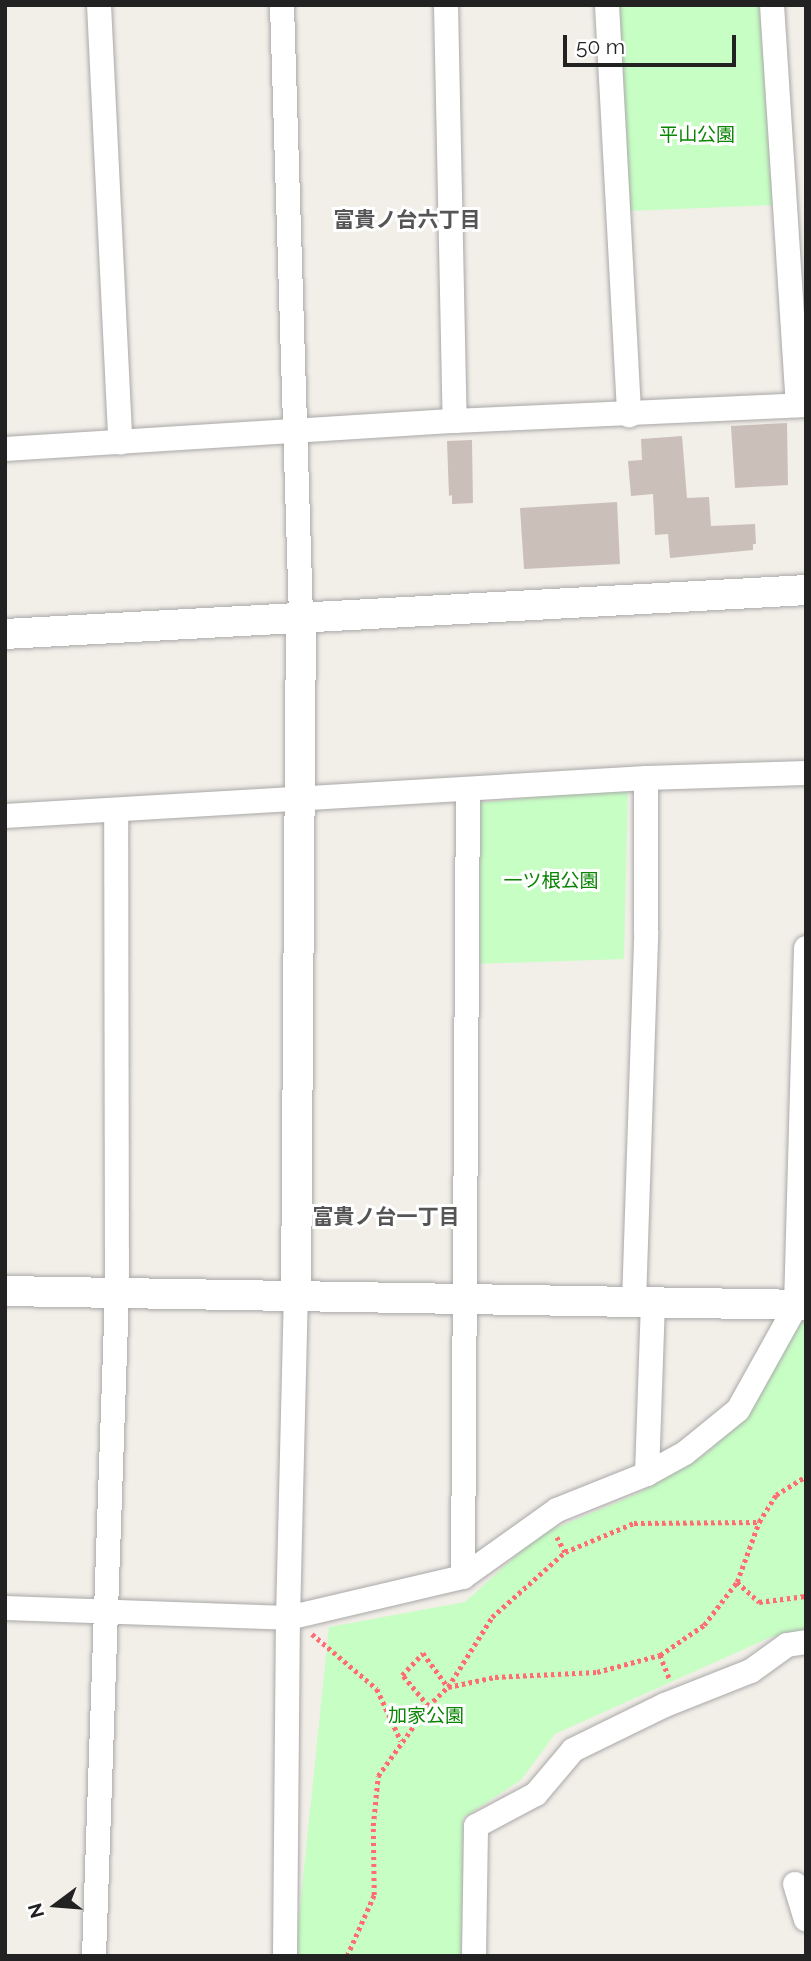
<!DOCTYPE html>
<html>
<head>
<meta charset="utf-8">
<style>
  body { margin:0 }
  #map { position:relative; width:811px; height:1961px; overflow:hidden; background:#f2eee8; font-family:Raleway,"Noto Sans JP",sans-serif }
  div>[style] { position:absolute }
  .park>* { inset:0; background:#c7fec4 }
  .building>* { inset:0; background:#cbbfba }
  .path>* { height:4.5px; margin-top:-2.25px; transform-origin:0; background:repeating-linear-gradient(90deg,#ff6c71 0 3.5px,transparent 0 7px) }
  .roads { filter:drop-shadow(0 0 2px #a9a9a9) drop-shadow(0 0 2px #a9a9a9) }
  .minor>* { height:24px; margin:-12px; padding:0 12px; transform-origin:12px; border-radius:12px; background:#fff }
  .tertiary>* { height:30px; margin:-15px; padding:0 15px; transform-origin:15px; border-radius:15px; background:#fff }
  span { translate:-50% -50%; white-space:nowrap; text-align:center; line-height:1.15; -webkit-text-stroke:6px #fff; paint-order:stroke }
  .park-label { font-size:19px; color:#0a8604 }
  .neighbourhood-label { font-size:21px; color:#555; font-weight:700 }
  .frame { position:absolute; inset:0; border:7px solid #222; pointer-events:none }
  .north { position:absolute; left:21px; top:1870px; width:70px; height:70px; -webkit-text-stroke:5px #fff; paint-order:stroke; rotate:254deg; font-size:19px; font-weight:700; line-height:28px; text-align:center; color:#222 }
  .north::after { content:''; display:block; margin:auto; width:24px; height:32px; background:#222; clip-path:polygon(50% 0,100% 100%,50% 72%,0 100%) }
  .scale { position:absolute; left:563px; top:35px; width:173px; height:32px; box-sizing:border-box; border:4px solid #222; border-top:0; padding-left:9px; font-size:21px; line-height:24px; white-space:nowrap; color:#222; -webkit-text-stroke:5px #fff; paint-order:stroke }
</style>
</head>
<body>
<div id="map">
  <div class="park">
    <div style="clip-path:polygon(618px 5px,762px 5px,775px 205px,628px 211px)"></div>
    <div style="clip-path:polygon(628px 788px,624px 959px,475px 964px,476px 803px)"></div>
    <div style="clip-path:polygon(806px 1322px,806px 1634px,771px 1637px,555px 1734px,521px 1780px,463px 1818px,463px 1956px,295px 1956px,329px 1627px,465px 1602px,539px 1535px,639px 1493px,707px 1453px,747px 1415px,798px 1323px)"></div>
  </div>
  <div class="building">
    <div style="clip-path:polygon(787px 423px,788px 485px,735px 488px,731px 426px)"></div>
    <div style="clip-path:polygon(682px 436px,687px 498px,709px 497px,711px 526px,755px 524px,756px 544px,753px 544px,753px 550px,670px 558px,668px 534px,655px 535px,653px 494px,631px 496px,628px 461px,642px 460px,641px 439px)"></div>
    <div style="clip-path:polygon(472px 440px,473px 503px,452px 504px,452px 495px,449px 496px,447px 441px)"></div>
    <div style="clip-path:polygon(617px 502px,620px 564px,524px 569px,520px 508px)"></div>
  </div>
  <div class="path">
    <div style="left:557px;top:1537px;width:17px;rotate:62deg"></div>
    <div style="left:737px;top:1582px;width:64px;rotate:-69.9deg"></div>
    <div style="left:312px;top:1634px;width:85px;rotate:40.2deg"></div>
    <div style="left:377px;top:1689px;width:57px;rotate:65.2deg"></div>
    <div style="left:660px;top:1655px;width:27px;rotate:68deg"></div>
    <div style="left:428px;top:1706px;width:40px;rotate:-130deg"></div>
    <div style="left:402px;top:1675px;width:30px;rotate:-46deg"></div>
    <div style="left:423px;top:1653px;width:42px;rotate:53.7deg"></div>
    <div style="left:448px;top:1687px;width:83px;rotate:-57.8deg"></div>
    <div style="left:492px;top:1617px;width:98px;rotate:-41.7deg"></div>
    <div style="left:565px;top:1552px;width:75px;rotate:-22.8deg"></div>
    <div style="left:634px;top:1523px;width:125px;rotate:-0.5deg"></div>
    <div style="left:759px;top:1522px;width:32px;rotate:-58deg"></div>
    <div style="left:776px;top:1495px;width:36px;rotate:-32deg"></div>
    <div style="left:347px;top:1956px;width:67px;rotate:-66.1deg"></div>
    <div style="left:374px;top:1895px;width:69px;rotate:-90.8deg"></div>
    <div style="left:373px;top:1826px;width:50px;rotate:-84.3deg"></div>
    <div style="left:378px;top:1776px;width:86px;rotate:-54.5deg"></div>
    <div style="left:428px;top:1706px;width:28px;rotate:-44deg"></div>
    <div style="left:448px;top:1687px;width:48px;rotate:-12deg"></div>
    <div style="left:495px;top:1677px;width:102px;rotate:-2.8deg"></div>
    <div style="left:597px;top:1672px;width:65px;rotate:-15.1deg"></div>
    <div style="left:660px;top:1655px;width:53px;rotate:-34.3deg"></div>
    <div style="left:704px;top:1625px;width:54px;rotate:-52.5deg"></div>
    <div style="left:737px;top:1582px;width:30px;rotate:42deg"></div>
    <div style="left:759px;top:1602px;width:47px;rotate:-7.3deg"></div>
  </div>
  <div class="roads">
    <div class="minor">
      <div style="left:99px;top:5px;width:438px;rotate:87.2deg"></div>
      <div style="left:282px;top:5px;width:611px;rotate:88.22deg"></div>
      <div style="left:446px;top:5px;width:416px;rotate:88.8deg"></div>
      <div style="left:607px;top:5px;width:411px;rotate:86.9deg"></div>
      <div style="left:772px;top:5px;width:401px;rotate:86.3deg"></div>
      <div style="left:5px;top:449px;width:451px;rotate:-3.6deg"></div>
      <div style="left:455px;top:421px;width:351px;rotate:-2.6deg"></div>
      <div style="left:5px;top:816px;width:642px;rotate:-3.39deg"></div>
      <div style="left:646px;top:778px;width:160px;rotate:-1.8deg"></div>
      <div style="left:634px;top:1303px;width:371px;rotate:-88.1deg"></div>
      <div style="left:646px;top:932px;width:154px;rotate:-90deg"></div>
      <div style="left:647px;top:1474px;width:171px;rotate:-88deg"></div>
      <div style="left:463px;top:1577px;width:786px;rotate:-89.64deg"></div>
      <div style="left:5px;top:1608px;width:283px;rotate:2deg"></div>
      <div style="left:288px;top:1618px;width:180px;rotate:-13.2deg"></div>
      <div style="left:463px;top:1577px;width:115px;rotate:-35.5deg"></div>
      <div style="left:557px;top:1510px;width:97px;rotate:-21.8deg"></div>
      <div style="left:647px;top:1474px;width:43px;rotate:-28.9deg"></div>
      <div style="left:685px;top:1453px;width:68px;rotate:-39.1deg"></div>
      <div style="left:738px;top:1410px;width:119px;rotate:-60.9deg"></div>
      <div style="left:796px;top:1306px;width:358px;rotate:-88.4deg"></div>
      <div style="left:795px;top:1884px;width:37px;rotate:73deg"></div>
      <div style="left:94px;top:1956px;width:662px;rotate:-88.01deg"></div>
      <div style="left:117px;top:1294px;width:483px;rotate:-90.1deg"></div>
      <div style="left:285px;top:1956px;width:338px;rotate:-89.5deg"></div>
      <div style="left:288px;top:1618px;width:321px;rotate:-88.6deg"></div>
      <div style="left:474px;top:1956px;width:130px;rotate:-89.1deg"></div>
      <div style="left:476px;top:1826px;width:68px;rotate:-28.1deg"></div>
      <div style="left:536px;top:1794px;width:57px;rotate:-49.9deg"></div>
      <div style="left:573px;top:1750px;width:102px;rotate:-26.1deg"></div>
      <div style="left:665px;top:1705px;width:92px;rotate:-21.6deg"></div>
      <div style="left:751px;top:1671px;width:44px;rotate:-35.8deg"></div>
      <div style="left:787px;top:1645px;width:19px;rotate:-9deg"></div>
    </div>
    <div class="tertiary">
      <div style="left:5px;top:634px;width:802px;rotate:-3.14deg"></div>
      <div style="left:5px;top:1291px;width:801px;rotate:1deg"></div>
      <div style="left:296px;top:1297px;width:681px;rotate:-89.58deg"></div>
    </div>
  </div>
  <div class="park-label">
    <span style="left:697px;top:135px">平山公園</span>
    <span style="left:551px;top:881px">一ツ根公園</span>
    <span style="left:426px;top:1716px">加家公園</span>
  </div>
  <div class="neighbourhood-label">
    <span style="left:407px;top:220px">富貴ノ台六丁目</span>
    <span style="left:386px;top:1217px">富貴ノ台一丁目</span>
  </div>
  <div class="frame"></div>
  <div class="north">N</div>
  <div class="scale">50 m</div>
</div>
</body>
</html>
